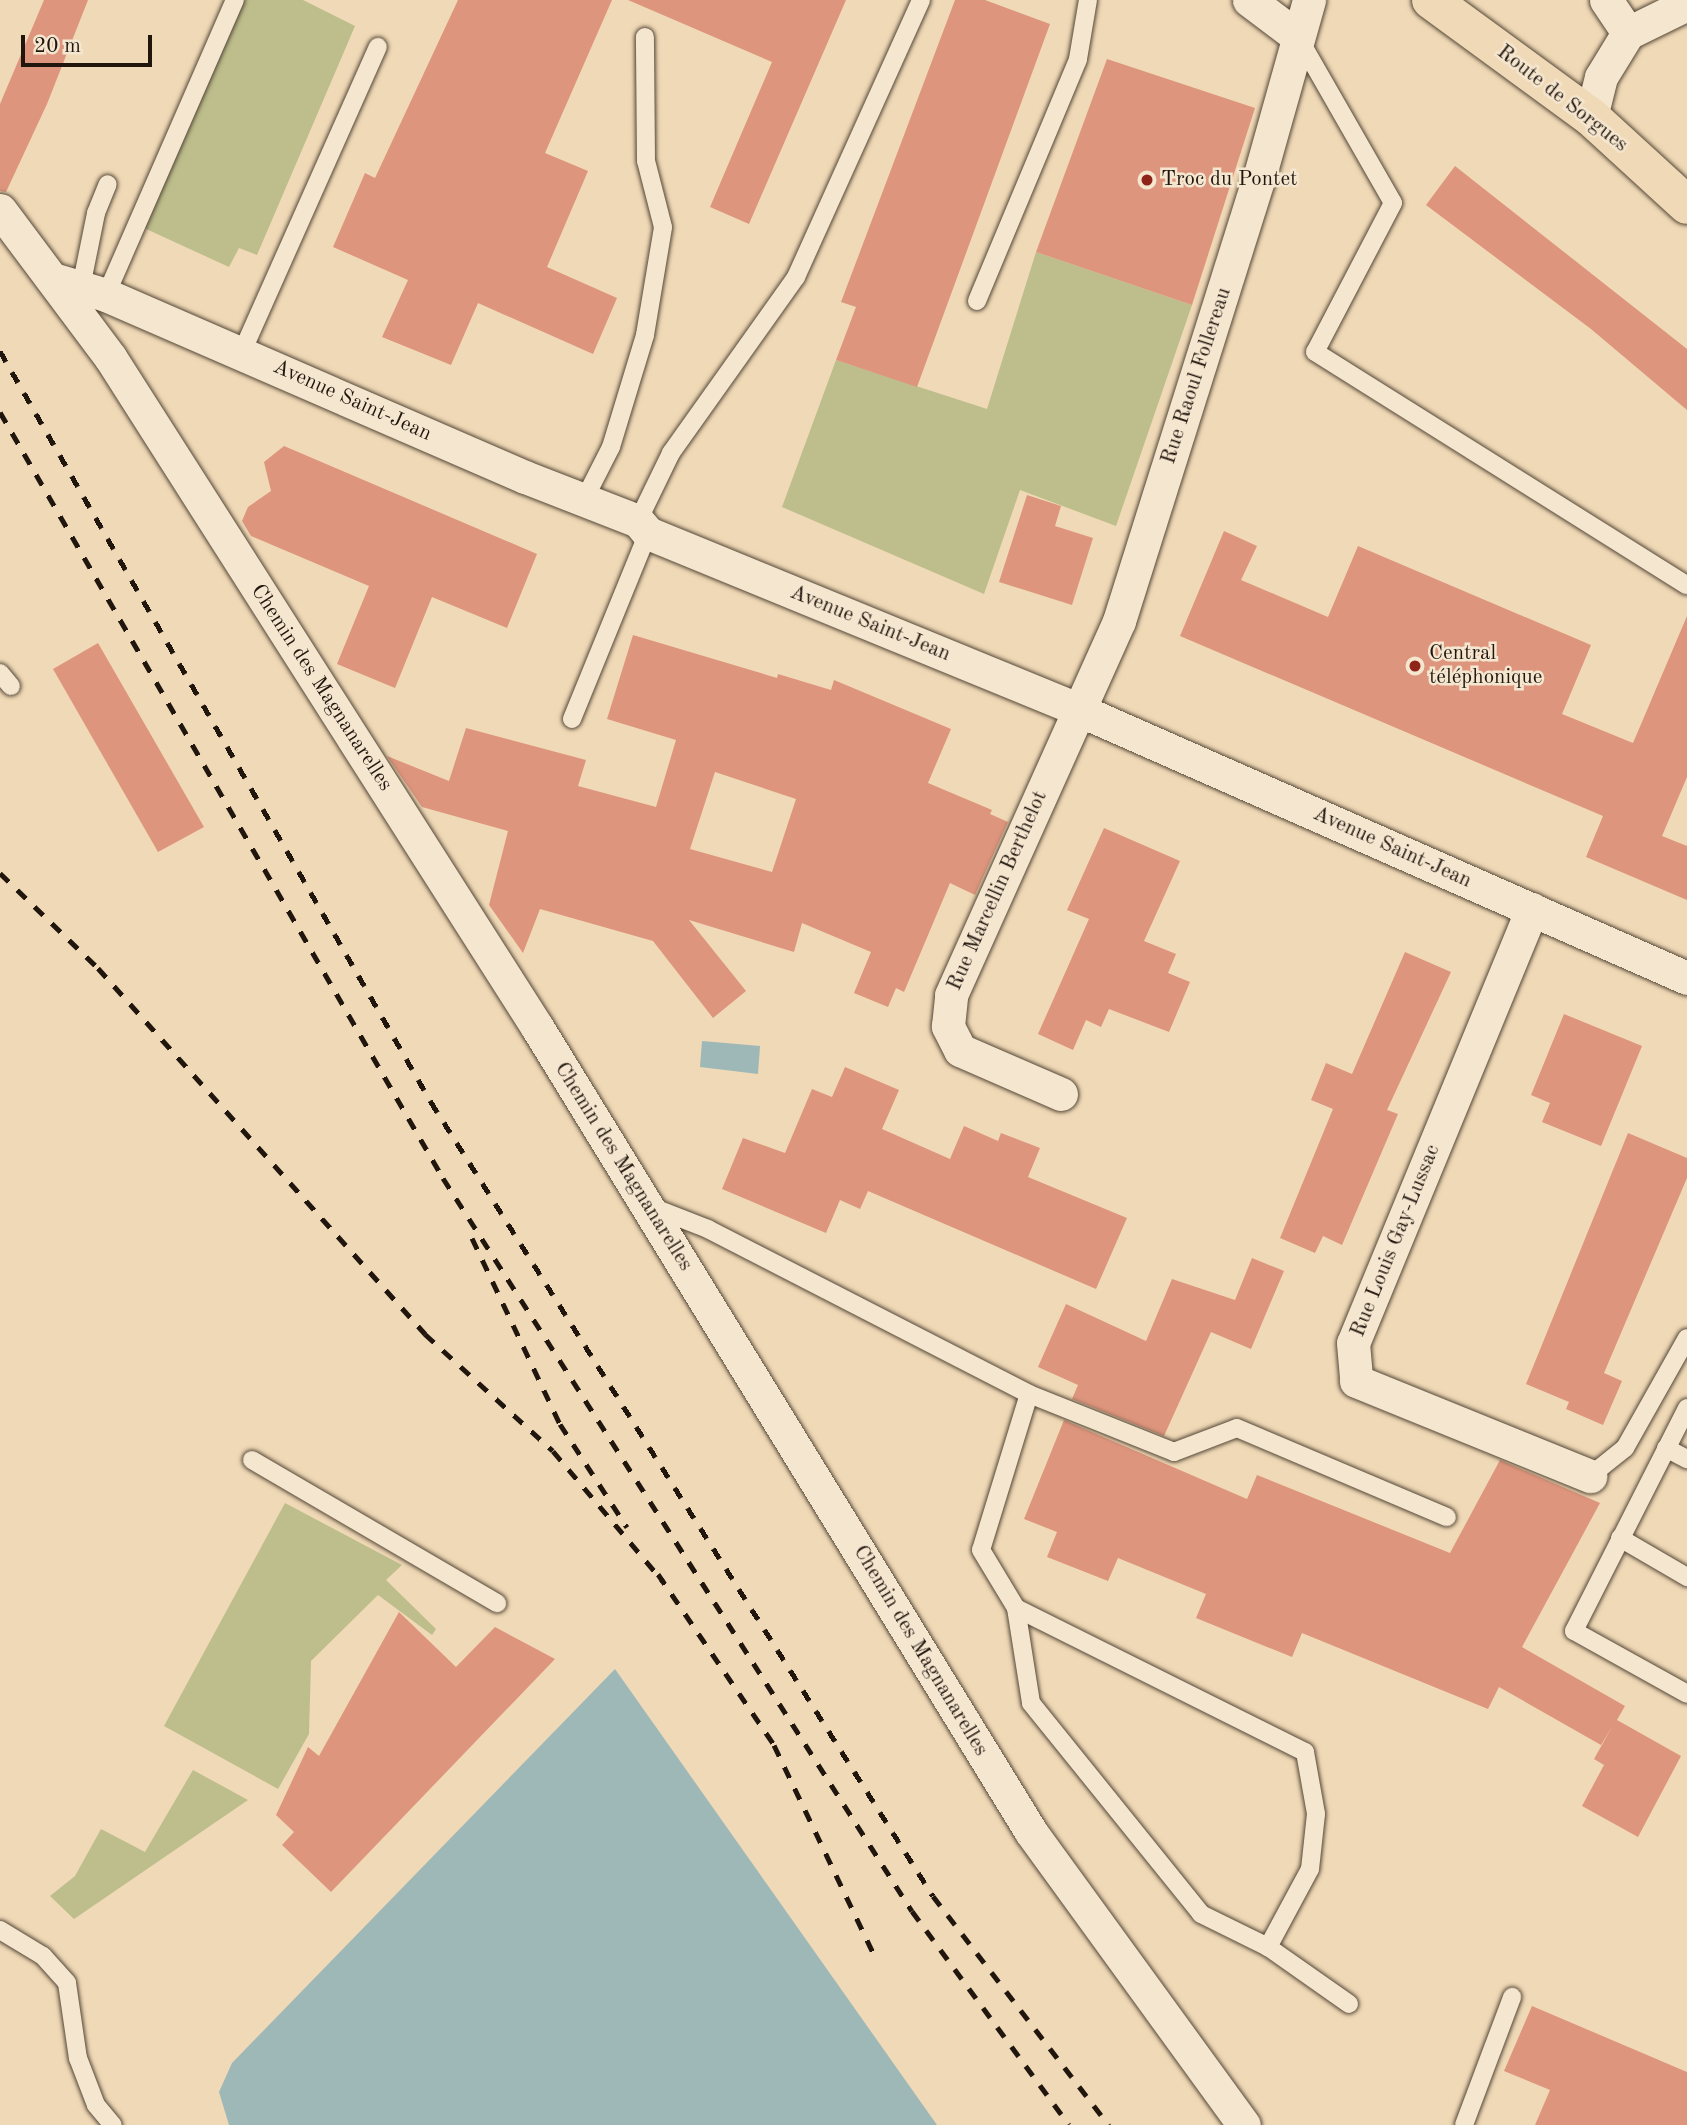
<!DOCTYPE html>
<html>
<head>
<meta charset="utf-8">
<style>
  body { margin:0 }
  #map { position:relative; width:1687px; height:2125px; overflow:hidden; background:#f0d9b6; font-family:"Old Standard TT",serif }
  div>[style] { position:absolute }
  .green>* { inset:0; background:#bdbe8c }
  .water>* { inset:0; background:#9eb8b8 }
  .building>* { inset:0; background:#de957d }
  .roads { filter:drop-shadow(0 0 2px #544738) drop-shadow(0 0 2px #544738) }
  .lane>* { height:18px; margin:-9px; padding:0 9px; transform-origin:9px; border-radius:9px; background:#f5e6d0 }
  .street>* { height:33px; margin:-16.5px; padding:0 16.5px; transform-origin:16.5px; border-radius:16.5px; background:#f5e6d0 }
  .primary>* { height:38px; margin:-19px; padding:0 19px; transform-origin:19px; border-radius:19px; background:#f0d9b6 }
  .rail>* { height:5px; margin-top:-2.5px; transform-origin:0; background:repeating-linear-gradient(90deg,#20160e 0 12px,transparent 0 24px) }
  .dots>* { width:19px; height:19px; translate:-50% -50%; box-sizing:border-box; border:4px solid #f5e6d0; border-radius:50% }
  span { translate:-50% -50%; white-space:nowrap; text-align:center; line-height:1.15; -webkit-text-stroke:5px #f5e6d0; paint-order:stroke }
  .street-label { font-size:21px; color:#20160e }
  .poi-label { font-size:21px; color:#20160e }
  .left { translate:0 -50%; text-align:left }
  .scale { position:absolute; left:21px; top:35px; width:131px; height:32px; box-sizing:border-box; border:4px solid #20160e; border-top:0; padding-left:9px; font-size:21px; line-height:24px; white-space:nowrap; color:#20160e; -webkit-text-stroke:5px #f5e6d0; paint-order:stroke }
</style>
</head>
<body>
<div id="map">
  <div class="green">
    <div style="clip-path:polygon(245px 0,303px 0,355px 26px,257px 255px,239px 248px,229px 267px,144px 228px)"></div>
    <div style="clip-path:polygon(1036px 252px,1192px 305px,1116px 526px,1020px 490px,984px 594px,782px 507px,836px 360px,987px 409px)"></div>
    <div style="clip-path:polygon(285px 1503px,402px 1565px,386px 1580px,436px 1629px,432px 1635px,378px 1595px,311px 1661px,309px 1734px,278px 1789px,164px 1726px)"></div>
    <div style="clip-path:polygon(193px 1770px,248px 1800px,74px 1919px,50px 1896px,75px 1876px,101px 1829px,145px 1852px)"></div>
  </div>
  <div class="water">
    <div style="clip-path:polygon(702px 1041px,760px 1046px,758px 1074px,700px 1067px)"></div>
    <div style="clip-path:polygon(615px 1669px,937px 2125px,229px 2125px,219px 2092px,232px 2063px)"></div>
  </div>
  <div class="building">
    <div style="clip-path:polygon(44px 0,88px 0,47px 104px,6px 192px,0 191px,0 104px)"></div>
    <div style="clip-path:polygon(458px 0,612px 0,545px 153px,588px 171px,547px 267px,617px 298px,593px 354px,478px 303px,451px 365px,382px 337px,408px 280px,333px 247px,365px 173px,375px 178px)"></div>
    <div style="clip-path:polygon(628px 0,846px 0,749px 224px,710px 207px,772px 62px)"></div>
    <div style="clip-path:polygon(955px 0,985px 0,1050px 24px,917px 387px,836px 360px,856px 307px,841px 302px)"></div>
    <div style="clip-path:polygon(1107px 59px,1255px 108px,1192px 305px,1036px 252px)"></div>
    <div style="clip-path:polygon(1455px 166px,1687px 349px,1687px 410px,1591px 329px,1426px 205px)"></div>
    <div style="clip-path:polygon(284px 446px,537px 554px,507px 628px,432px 597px,395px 688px,337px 664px,369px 586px,251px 536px,242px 521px,248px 507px,271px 491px,264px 462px)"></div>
    <div style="clip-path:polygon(1027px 495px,1061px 506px,1055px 526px,1093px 538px,1072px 605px,999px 582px)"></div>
    <div style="clip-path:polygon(1224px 531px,1257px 546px,1241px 580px,1328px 617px,1358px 546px,1591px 645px,1562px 714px,1633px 743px,1687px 616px,1687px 777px,1662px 836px,1687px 846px,1687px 900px,1586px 857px,1603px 816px,1180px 636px)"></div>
    <div style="clip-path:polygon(evenodd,633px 635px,777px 678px,778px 674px,831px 690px,834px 680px,951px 729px,928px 783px,992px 810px,990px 814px,1008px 822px,975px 895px,950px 883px,904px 992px,896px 988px,888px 1007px,854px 993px,871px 952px,802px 923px,794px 952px,689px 920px,746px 991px,713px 1018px,653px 941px,540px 909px,523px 953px,489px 905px,508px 831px,422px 807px,387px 756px,449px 781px,466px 728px,586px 760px,578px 786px,656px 807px,676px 740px,607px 719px,633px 635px,715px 772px,796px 799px,772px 872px,690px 849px,715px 772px)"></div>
    <div style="clip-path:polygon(98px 643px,204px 827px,158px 852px,53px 669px)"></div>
    <div style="clip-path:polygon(1104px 828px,1180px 861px,1144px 941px,1176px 954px,1168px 973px,1190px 982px,1169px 1032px,1109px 1009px,1101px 1027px,1086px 1020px,1073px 1050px,1038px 1034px,1089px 919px,1067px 910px)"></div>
    <div style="clip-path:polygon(1405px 952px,1451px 972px,1387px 1110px,1398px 1114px,1342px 1245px,1323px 1236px,1315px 1253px,1280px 1238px,1333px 1109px,1311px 1100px,1326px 1063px,1352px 1074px)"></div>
    <div style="clip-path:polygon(1564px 1014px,1642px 1046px,1601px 1146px,1542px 1122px,1550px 1103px,1531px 1095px)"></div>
    <div style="clip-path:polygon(845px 1067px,899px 1090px,882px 1129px,950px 1159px,964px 1126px,998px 1141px,1001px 1133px,1040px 1148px,1028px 1177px,1127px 1218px,1096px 1289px,868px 1191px,860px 1209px,840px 1200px,826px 1233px,722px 1189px,743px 1138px,785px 1153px,812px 1089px,832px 1097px)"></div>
    <div style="clip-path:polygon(1628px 1133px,1687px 1158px,1687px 1178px,1604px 1373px,1622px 1381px,1603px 1425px,1566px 1409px,1569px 1402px,1526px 1384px)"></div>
    <div style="clip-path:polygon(1252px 1258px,1284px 1271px,1251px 1349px,1211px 1332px,1164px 1436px,1072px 1399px,1078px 1385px,1038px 1367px,1066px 1304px,1146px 1341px,1172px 1279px,1235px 1300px)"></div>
    <div style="clip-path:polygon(1064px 1420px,1247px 1499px,1257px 1475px,1450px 1553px,1500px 1460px,1600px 1503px,1522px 1647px,1625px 1706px,1617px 1720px,1681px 1756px,1638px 1837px,1582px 1806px,1604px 1765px,1594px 1759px,1613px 1725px,1601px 1745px,1499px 1687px,1488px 1709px,1302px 1633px,1292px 1657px,1196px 1618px,1206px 1594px,1118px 1558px,1108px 1581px,1047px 1557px,1057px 1532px,1024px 1519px)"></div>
    <div style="clip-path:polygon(399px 1612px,456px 1667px,495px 1627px,555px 1659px,331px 1892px,282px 1845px,294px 1832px,276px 1815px,308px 1747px,319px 1756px)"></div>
    <div style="clip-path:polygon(1532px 2006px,1687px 2072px,1687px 2125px,1535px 2125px,1550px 2090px,1504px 2071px)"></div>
  </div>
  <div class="roads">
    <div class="lane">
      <div style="left:1298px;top:37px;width:191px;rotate:60.2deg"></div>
      <div style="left:1393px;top:203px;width:168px;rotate:117.6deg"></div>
      <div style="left:1315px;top:352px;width:439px;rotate:32.1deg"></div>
      <div style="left:81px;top:287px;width:76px;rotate:-78.5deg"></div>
      <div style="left:96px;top:213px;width:31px;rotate:-68deg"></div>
      <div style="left:106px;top:295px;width:322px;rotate:-66.4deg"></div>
      <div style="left:977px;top:301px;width:262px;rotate:-67.3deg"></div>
      <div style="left:1078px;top:59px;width:60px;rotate:-80.4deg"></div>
      <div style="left:242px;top:352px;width:334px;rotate:-66deg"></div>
      <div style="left:585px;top:498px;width:57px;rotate:-63deg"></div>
      <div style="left:611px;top:447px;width:117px;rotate:-73.1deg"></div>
      <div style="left:645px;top:335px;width:109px;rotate:-80.5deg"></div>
      <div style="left:663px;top:227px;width:68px;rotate:-104.4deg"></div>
      <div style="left:646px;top:161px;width:124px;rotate:-90.5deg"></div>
      <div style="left:638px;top:521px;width:76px;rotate:-64.1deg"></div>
      <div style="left:671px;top:453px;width:216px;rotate:-54.6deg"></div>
      <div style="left:796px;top:277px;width:304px;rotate:-65.7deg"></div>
      <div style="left:0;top:673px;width:17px;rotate:50deg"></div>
      <div style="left:572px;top:719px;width:201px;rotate:-67.8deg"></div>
      <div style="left:649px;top:1206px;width:63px;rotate:21.3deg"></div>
      <div style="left:708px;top:1229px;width:361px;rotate:27.2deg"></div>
      <div style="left:1029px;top:1394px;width:156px;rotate:21.8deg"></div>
      <div style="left:1174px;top:1452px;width:67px;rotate:-20.9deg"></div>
      <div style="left:1237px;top:1428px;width:228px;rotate:23deg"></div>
      <div style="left:1029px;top:1394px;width:163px;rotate:107.1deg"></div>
      <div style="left:981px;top:1550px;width:68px;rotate:58.9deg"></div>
      <div style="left:1016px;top:1608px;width:323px;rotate:26.5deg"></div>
      <div style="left:1305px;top:1752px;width:63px;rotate:79.9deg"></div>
      <div style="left:1316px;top:1814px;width:55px;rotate:96.2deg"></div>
      <div style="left:1310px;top:1869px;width:89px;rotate:118.3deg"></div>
      <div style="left:1268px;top:1947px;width:99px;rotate:35.1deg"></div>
      <div style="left:1687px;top:1408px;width:250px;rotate:116.9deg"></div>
      <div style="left:1574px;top:1631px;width:129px;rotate:29.1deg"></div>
      <div style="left:1666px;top:1448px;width:24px;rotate:28deg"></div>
      <div style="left:252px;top:1460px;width:284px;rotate:30.3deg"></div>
      <div style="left:1590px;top:1476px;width:45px;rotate:-38.7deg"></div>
      <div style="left:1625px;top:1448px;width:126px;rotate:-60.6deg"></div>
      <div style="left:1620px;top:1538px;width:78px;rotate:30.2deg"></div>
      <div style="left:1016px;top:1608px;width:96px;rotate:81deg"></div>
      <div style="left:1031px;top:1703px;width:271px;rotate:51.1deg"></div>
      <div style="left:1201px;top:1914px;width:75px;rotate:26.2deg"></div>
      <div style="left:0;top:1930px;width:50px;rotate:31.2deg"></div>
      <div style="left:43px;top:1956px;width:36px;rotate:48deg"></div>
      <div style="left:67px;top:1983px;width:76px;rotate:81.7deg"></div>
      <div style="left:78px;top:2058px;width:50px;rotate:69deg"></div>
      <div style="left:96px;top:2105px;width:26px;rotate:50deg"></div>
      <div style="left:1464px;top:2125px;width:137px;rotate:-69.4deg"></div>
    </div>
    <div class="street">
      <div style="left:1249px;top:0;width:60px;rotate:36.9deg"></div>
      <div style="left:1606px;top:0;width:40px;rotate:56deg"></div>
      <div style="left:1591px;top:117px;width:41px;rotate:-76deg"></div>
      <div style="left:1601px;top:77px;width:52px;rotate:-58.5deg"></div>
      <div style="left:1628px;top:33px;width:66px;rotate:-26.2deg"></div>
      <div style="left:0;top:210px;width:184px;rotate:53.2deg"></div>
      <div style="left:110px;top:357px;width:794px;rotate:57.49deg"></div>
      <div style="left:537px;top:1027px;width:944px;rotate:58.46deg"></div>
      <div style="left:1031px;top:1832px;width:362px;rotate:54deg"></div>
      <div style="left:53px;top:279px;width:55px;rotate:16.8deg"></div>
      <div style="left:106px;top:295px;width:457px;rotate:23.5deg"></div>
      <div style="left:525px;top:477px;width:121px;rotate:21.3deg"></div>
      <div style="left:638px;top:521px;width:16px;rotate:50deg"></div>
      <div style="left:648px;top:533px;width:466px;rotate:22.3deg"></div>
      <div style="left:1079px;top:710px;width:664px;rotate:23.79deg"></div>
      <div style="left:1532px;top:909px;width:469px;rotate:112.4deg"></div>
      <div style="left:1353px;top:1343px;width:38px;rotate:85deg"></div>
      <div style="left:1356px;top:1381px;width:253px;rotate:22.1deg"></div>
      <div style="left:1061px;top:1094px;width:110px;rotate:-156.5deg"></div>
      <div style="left:960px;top:1050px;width:27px;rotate:-117deg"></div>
      <div style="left:948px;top:1026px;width:31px;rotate:-84deg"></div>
      <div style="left:951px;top:995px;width:410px;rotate:-65.8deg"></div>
      <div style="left:1119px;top:621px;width:465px;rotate:-72.5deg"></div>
      <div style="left:1259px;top:178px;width:185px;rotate:-74.3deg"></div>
    </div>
    <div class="primary">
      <div style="left:1431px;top:0;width:198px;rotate:36.2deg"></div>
      <div style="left:1591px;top:117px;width:130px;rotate:42.5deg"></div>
    </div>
  </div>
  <div class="rail">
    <div style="left:0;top:351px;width:866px;rotate:60.15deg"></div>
    <div style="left:431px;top:1102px;width:939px;rotate:57.7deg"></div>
    <div style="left:933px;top:1896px;width:289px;rotate:52.5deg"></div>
    <div style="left:0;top:412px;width:885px;rotate:59.96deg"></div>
    <div style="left:443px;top:1178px;width:870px;rotate:57.39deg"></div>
    <div style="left:912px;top:1911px;width:265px;rotate:53.7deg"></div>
    <div style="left:0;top:873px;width:136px;rotate:44.1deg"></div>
    <div style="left:98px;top:968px;width:491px;rotate:48.2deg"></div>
    <div style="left:425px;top:1334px;width:173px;rotate:42.4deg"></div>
    <div style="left:553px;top:1451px;width:170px;rotate:49.8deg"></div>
    <div style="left:472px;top:1238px;width:206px;rotate:64.7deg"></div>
    <div style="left:560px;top:1424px;width:123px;rotate:57deg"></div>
    <div style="left:658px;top:1574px;width:207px;rotate:55.8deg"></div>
    <div style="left:774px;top:1745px;width:237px;rotate:64.5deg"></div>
  </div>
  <div class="dots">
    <div style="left:1147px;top:180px;background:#8f2418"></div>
    <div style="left:1415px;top:666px;background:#8f2418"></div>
  </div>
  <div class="street-label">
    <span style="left:1562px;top:99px;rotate:38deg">Route de Sorgues</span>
    <span style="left:1197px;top:376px;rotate:-72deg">Rue Raoul Follereau</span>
    <span style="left:352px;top:401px;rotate:24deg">Avenue Saint-Jean</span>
    <span style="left:870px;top:624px;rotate:22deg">Avenue Saint-Jean</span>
    <span style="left:321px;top:688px;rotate:57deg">Chemin des Magnanarelles</span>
    <span style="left:1392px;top:848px;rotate:24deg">Avenue Saint-Jean</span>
    <span style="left:998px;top:891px;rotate:-66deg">Rue Marcellin Berthelot</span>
    <span style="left:623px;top:1167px;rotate:58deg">Chemin des Magnanarelles</span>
    <span style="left:1396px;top:1241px;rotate:-68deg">Rue Louis Gay-Lussac</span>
    <span style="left:920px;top:1651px;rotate:59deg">Chemin des Magnanarelles</span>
  </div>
  <div class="poi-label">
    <span class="left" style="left:1161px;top:180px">Troc du Pontet</span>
    <span class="left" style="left:1429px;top:666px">Central<br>téléphonique</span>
  </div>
  <div class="scale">20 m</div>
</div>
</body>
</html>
